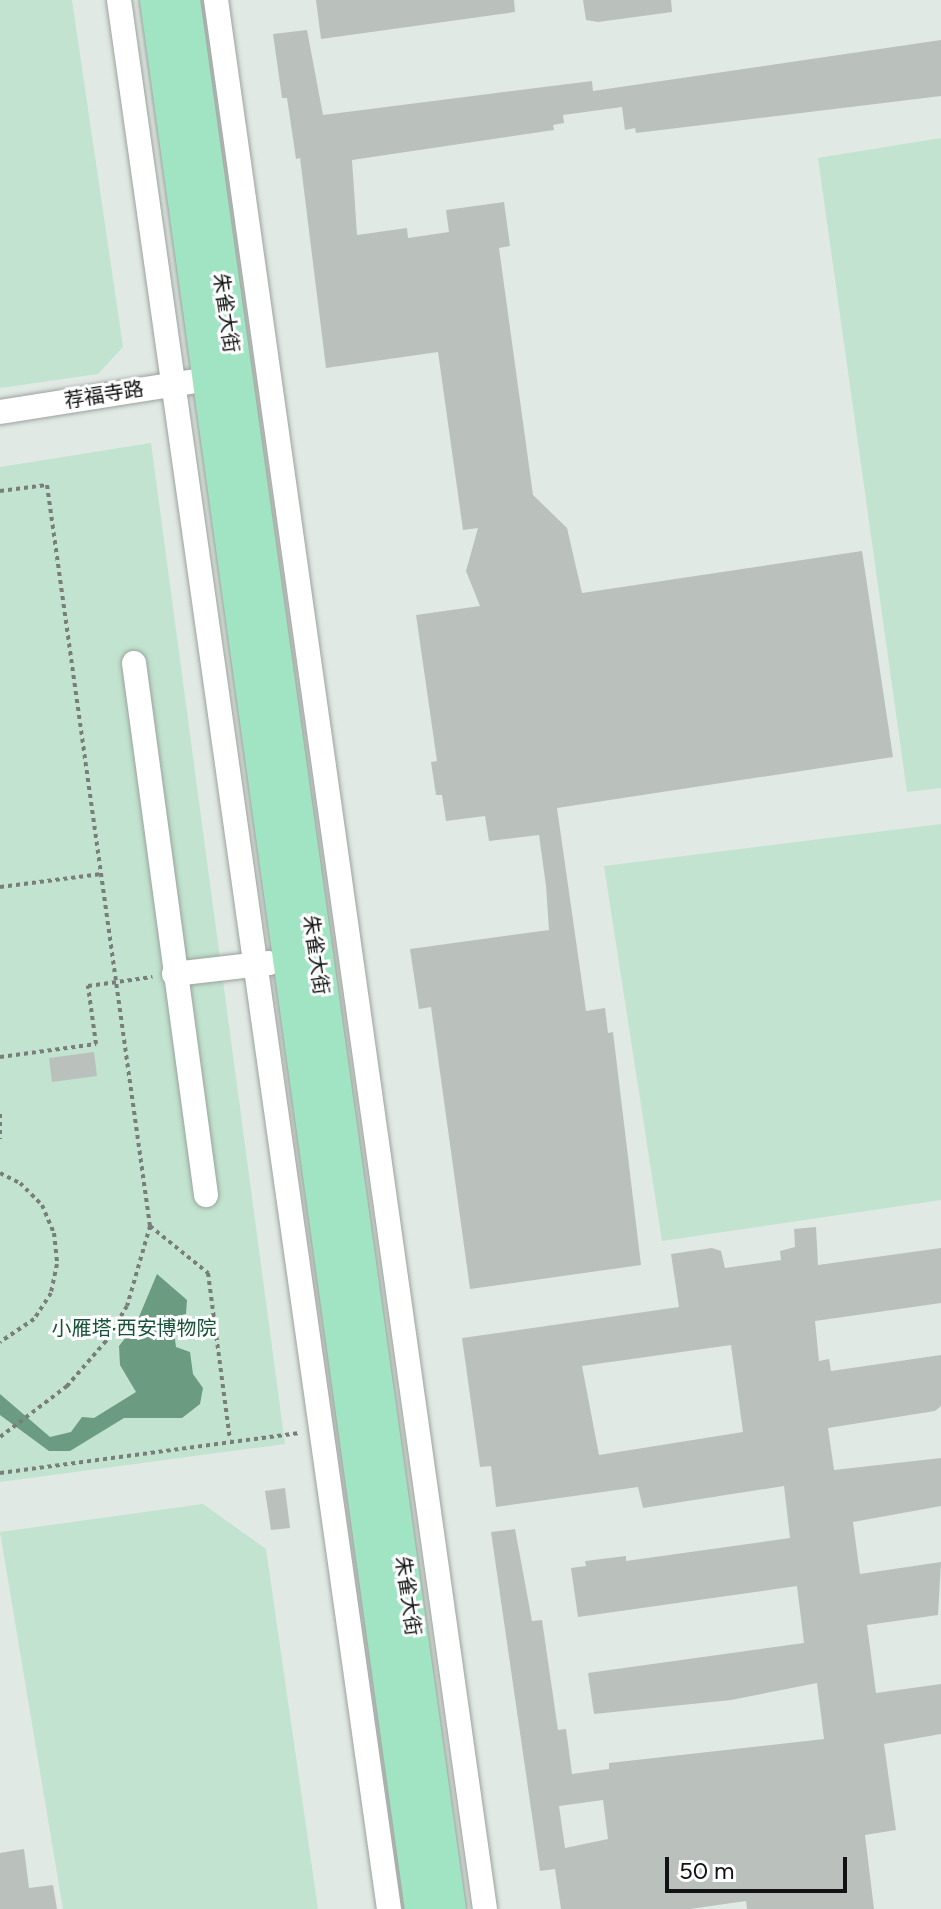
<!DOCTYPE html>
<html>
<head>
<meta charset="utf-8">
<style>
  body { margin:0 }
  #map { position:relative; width:941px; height:1909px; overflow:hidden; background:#e1e9e4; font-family:Figtree,"Noto Sans SC",sans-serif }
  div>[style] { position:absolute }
  .green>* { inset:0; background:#c1e3cf }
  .water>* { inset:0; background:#6b9b81 }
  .building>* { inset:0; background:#bac1bd }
  .path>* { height:4px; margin-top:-2px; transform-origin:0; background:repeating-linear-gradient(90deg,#797e7b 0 4px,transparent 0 8px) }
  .roads { filter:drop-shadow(0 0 2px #9ca39e) drop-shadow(0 0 2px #9ca39e) }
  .minor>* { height:24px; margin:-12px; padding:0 12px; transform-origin:12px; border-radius:12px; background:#fff }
  .major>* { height:32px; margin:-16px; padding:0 16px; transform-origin:16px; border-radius:16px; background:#a0e4c3 }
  span { translate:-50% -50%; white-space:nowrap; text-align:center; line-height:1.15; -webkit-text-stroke:6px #fff; paint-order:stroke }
  .street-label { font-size:20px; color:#101311 }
  .park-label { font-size:20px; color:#165237 }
  .scale { position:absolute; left:665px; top:1857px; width:182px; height:36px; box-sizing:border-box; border:4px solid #101311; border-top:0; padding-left:10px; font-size:24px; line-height:28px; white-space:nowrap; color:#101311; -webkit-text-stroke:6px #fff; paint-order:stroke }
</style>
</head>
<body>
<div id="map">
  <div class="green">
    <div style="clip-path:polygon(0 0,72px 0,123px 347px,98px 374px,0 388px)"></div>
    <div style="clip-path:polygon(941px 138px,941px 788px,907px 792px,818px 158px)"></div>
    <div style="clip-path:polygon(151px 443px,285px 1444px,0 1482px,0 467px)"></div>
    <div style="clip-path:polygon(941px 824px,941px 1200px,662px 1241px,604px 866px)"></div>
    <div style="clip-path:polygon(203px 1504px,266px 1549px,318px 1909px,63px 1909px,0 1532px)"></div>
  </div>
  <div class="water">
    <div style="clip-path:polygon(157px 1274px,187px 1300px,186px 1314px,172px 1317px,176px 1347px,190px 1352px,193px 1374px,203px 1388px,200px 1404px,182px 1418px,124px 1418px,70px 1451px,49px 1451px,0 1415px,0 1394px,50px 1437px,71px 1432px,82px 1417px,94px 1418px,136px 1392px,120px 1365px,119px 1346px,136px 1324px)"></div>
  </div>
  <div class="building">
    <div style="clip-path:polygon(316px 0,514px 0,515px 12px,321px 39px)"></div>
    <div style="clip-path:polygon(583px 0,671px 0,672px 12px,598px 22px,586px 20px)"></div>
    <div style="clip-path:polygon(307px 30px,323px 115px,592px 81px,593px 91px,941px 40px,941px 96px,636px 133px,635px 128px,625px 130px,622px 107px,563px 115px,564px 123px,553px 125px,554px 130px,352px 160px,357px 235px,407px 228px,408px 238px,449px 232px,446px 210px,504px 202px,510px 246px,499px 248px,533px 495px,567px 528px,582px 593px,862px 551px,893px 757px,557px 808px,586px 1011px,605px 1008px,608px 1033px,613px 1032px,641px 1265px,470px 1289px,431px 1007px,419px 1009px,410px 949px,549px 930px,546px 886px,539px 835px,489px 841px,485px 816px,446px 821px,442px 795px,436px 795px,431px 762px,437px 761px,416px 615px,480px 606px,466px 571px,478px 528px,463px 530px,438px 352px,326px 368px,300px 158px,296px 159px,287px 98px,282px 98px,273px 34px)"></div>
    <div style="clip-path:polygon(94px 1052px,97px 1076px,52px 1082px,49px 1058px)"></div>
    <div style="clip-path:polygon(evenodd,816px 1227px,818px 1265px,941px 1248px,941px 1303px,815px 1321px,819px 1361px,829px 1359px,831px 1371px,941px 1355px,941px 1406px,935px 1411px,828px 1428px,834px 1470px,941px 1458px,941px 1506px,853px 1522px,860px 1574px,941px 1562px,938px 1615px,867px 1625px,876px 1693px,941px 1684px,941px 1734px,884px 1744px,896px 1830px,865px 1835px,874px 1909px,747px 1909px,746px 1901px,690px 1909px,561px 1909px,555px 1869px,540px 1871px,491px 1532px,515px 1529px,532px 1621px,542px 1620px,558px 1730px,566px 1729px,572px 1774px,609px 1769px,609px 1763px,824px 1739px,817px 1683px,731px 1700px,594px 1714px,588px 1673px,804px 1643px,797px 1586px,578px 1617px,571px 1568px,586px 1566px,585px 1561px,626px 1556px,626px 1561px,790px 1538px,784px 1486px,643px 1508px,638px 1487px,496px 1507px,491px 1466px,480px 1467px,462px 1338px,679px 1307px,671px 1254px,712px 1248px,721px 1251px,725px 1268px,781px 1260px,780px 1251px,795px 1247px,794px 1229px,816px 1227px,731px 1345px,743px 1432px,599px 1455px,582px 1366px,731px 1345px,816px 1227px,603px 1800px,608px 1839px,565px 1848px,559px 1806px,603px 1800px)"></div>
    <div style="clip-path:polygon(285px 1488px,290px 1528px,271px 1530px,265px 1491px)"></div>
    <div style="clip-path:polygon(24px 1849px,29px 1888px,53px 1885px,57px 1909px,0 1909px,0 1853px)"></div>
  </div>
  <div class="path">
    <div style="left:0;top:491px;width:47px;rotate:-7.3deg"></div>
    <div style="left:47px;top:485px;width:748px;rotate:82.09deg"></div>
    <div style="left:150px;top:1226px;width:83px;rotate:106deg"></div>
    <div style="left:127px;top:1306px;width:41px;rotate:121deg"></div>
    <div style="left:106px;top:1341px;width:60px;rotate:130.9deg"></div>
    <div style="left:67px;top:1386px;width:84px;rotate:142.7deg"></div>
    <div style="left:0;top:887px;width:102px;rotate:-7.3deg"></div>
    <div style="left:0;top:1057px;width:97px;rotate:-7.7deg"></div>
    <div style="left:96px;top:1044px;width:59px;rotate:-97.9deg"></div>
    <div style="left:88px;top:986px;width:65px;rotate:-8deg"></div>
    <div style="left:0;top:1114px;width:25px;rotate:90deg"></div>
    <div style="left:0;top:1173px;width:22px;rotate:27deg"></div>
    <div style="left:20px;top:1183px;width:31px;rotate:45deg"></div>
    <div style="left:42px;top:1205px;width:30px;rotate:67deg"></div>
    <div style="left:54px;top:1233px;width:31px;rotate:84deg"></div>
    <div style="left:57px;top:1264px;width:30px;rotate:102deg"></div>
    <div style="left:51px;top:1293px;width:31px;rotate:123deg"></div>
    <div style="left:34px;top:1319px;width:41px;rotate:145.9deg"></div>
    <div style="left:150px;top:1226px;width:75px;rotate:39deg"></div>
    <div style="left:208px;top:1273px;width:168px;rotate:82.5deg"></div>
    <div style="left:0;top:1473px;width:302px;rotate:-7.6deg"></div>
  </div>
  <div class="roads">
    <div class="minor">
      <div style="left:119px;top:0;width:1928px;rotate:81.95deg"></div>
      <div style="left:216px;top:0;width:1928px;rotate:81.98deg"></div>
      <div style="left:0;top:412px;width:211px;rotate:-9deg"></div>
      <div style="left:134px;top:663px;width:537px;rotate:82.29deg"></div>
      <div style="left:174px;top:974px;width:96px;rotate:-6.6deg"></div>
    </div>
    <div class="major">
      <div style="left:156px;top:0;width:1927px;rotate:82.1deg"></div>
      <div style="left:184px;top:0;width:1927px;rotate:82.07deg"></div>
    </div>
  </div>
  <div class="street-label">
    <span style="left:226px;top:313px;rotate:82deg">朱雀大街</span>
    <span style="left:104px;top:395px;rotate:-9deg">荐福寺路</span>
    <span style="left:316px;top:955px;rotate:82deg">朱雀大街</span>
    <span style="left:408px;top:1596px;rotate:82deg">朱雀大街</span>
  </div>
  <div class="park-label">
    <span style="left:134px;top:1328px">小雁塔·西安博物院</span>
  </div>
  <div class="scale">50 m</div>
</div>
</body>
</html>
